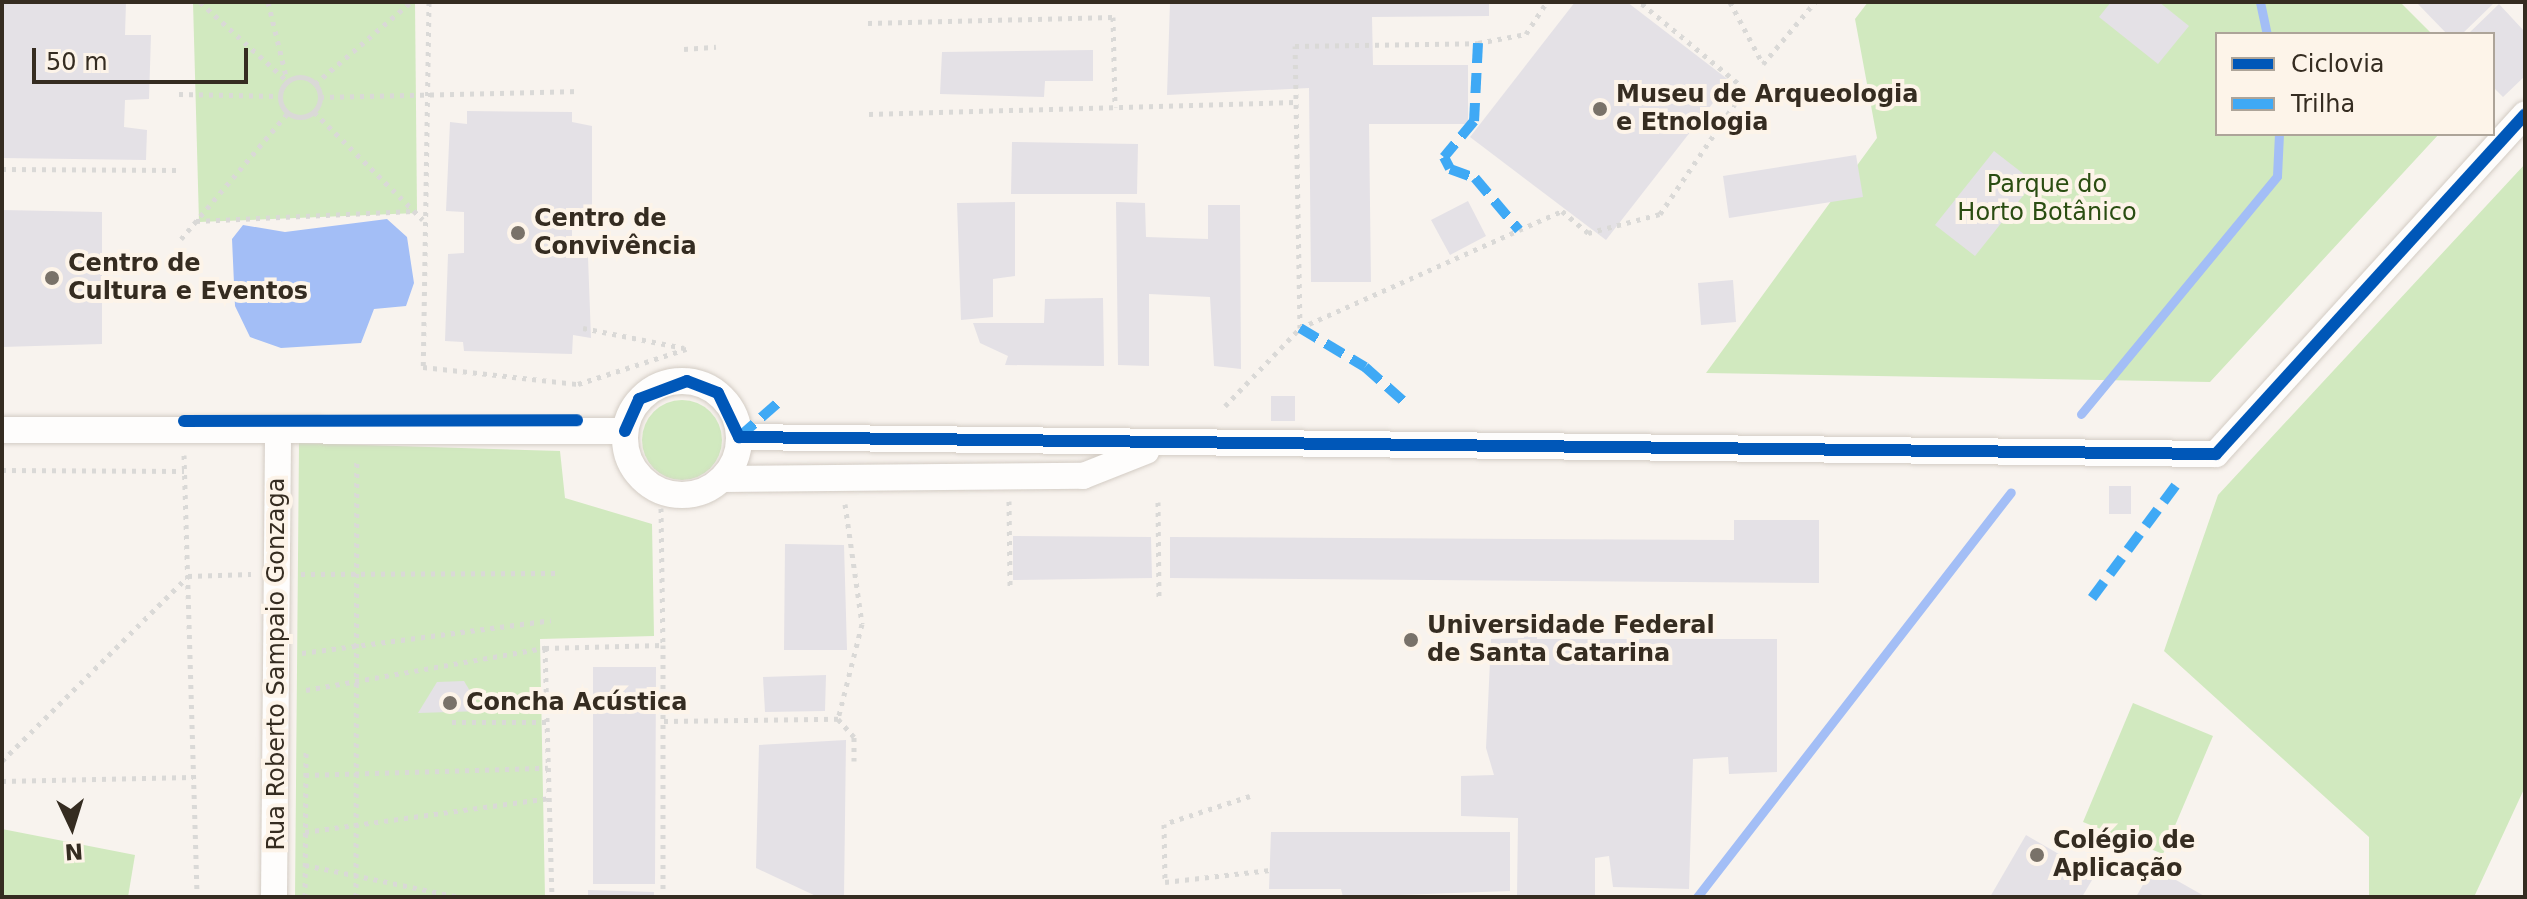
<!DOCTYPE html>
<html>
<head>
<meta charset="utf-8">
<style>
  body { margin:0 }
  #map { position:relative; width:2527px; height:899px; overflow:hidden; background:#f8f3ee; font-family:"DejaVu Sans",sans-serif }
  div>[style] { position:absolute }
  .green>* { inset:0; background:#d1e9bf }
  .round { border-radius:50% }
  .water>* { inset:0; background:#a3bef6 }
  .stream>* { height:9px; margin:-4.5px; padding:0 4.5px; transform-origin:4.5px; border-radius:4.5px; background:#a3bef6 }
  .building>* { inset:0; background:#e4e1e6 }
  .path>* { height:5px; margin-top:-2.5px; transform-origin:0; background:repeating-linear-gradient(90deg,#dad9d7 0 4px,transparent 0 10px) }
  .path>.ring { margin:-2.5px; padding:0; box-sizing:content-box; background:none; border:5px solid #dad9d7; border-radius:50% }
  .roads { filter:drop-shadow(0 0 2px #d3ccc4) drop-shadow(0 0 2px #d3ccc4) }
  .minor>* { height:26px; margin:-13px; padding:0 13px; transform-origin:13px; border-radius:13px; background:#fefdfc }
  .minor>.ring { margin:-13px; padding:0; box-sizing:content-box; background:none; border:26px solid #fefdfc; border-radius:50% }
  .quiet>* { height:10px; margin-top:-5px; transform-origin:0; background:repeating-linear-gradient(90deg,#3fa9f5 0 20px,transparent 0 30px) }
  .cycleway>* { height:12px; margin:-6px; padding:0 6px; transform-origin:6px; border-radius:6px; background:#0057b8 }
  .dots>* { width:22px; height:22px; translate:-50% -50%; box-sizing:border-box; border:4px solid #fdf4e9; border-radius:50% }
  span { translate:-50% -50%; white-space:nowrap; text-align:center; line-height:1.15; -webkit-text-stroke:8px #fdf4e9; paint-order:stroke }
  .poi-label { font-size:24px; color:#352c21; font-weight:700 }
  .left { translate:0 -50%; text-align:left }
  .park-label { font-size:24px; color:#2a4d11 }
  .street-label { font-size:24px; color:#352c21 }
  .frame { position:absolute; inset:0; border:4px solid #352c21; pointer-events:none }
  .legend { position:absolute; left:2215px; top:32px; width:280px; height:104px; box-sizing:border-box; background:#fdf4e9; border:2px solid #ada499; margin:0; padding:10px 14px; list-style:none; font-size:24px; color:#352c21 }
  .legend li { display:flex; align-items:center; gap:16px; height:40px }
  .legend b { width:40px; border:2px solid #ada499 }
  .north { position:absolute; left:32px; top:787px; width:80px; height:80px; -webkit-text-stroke:6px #fdf4e9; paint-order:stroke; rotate:176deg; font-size:22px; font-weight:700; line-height:32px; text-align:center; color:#352c21 }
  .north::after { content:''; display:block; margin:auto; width:28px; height:36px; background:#352c21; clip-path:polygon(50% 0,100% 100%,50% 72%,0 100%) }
  .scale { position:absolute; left:32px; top:48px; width:216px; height:36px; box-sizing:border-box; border:4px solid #352c21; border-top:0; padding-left:10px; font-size:24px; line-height:28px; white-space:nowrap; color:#352c21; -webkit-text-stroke:6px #fdf4e9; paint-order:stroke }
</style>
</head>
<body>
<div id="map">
  <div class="green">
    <div style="clip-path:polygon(193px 2px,415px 2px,417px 213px,199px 222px)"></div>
    <div style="clip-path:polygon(1868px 2px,2400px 2px,2432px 34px,2217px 34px,2217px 134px,2439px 134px,2210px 382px,1706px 373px,1877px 138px,1855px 19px)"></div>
    <div style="clip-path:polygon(2525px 164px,2525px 787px,2474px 897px,2369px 897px,2369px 837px,2164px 651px,2218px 495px)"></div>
    <div class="round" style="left:642px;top:400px;width:80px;height:80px"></div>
    <div style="clip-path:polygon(299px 443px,560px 451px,565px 498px,652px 524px,654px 636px,540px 639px,545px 897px,295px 897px)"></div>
    <div style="clip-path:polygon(2133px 703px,2213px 736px,2163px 854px,2083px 822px)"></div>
    <div style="clip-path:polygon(2px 829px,135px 855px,128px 897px,2px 897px)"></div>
  </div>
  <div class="water">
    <div style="clip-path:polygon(387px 219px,407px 237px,414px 283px,406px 306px,374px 309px,361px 343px,281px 348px,250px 337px,235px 306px,232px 239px,243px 225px,285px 232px)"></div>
  </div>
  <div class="stream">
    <div style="left:2260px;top:2px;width:33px;rotate:78deg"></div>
    <div style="left:2081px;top:414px;width:308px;rotate:-50.5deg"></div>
    <div style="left:2277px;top:176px;width:42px;rotate:-87.3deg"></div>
    <div style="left:1697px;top:897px;width:512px;rotate:-52.21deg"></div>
  </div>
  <div class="building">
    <div style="clip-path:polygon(2px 2px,126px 2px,125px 35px,151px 35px,149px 99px,125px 100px,124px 127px,147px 130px,146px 160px,2px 158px)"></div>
    <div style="clip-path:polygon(1170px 2px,1489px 2px,1489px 16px,1372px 17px,1373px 65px,1468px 65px,1468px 124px,1369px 124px,1371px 282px,1311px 282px,1309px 88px,1167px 95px)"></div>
    <div style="clip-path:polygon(1575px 2px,1627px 2px,1730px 81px,1606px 240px,1470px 137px)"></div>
    <div style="clip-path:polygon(2111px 2px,2159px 2px,2189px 26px,2158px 64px,2099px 17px)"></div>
    <div style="clip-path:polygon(2416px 2px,2495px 2px,2462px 34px,2447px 34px)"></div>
    <div style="clip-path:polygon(2499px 4px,2525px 32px,2525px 76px,2503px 97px,2493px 87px,2493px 34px,2468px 34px)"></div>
    <div style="clip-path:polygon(1093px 50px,1093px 81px,1045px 81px,1044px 97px,940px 94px,942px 52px)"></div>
    <div style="clip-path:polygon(467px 111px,572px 112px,572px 122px,592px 126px,592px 209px,572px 211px,572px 257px,588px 257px,591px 338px,573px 335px,572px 354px,464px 351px,463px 342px,445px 341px,448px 254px,464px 253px,464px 212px,446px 211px,450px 122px,467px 124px)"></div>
    <div style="clip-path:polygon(1012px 142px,1138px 144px,1137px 194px,1011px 194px)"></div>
    <div style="clip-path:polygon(1994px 151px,2034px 182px,1975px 256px,1935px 225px)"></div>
    <div style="clip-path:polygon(1856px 155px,1863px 197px,1729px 218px,1723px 176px)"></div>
    <div style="clip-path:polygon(1468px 201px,1486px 236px,1450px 255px,1431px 220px)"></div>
    <div style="clip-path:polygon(1015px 202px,1015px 276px,993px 279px,993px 317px,961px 320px,957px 203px)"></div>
    <div style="clip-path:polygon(1116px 202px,1145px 203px,1146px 237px,1208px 239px,1208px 205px,1240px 205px,1241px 369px,1214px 366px,1210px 297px,1149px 294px,1149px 366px,1118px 365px)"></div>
    <div style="clip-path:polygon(2px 210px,102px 212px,102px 344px,2px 347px)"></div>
    <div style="clip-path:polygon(1733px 280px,1736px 322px,1701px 325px,1698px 283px)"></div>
    <div style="clip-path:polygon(1103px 298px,1104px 366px,1005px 365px,1008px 356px,980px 343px,973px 323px,1044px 323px,1045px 299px)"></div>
    <div style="clip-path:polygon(1271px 396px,1295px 396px,1295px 421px,1271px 421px)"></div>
    <div style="clip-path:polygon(2109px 486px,2131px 486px,2131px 514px,2109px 514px)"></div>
    <div style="clip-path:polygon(1734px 520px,1819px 520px,1819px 583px,1170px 578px,1170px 537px,1734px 540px)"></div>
    <div style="clip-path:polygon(1013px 536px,1151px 537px,1152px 578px,1013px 580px)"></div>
    <div style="clip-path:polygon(785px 544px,844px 545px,847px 650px,784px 650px)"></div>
    <div style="clip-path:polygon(1522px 618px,1537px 619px,1537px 639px,1777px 639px,1777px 772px,1729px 774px,1728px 757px,1693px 759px,1689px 889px,1613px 887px,1609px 856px,1595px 858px,1595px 897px,1517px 897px,1518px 818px,1461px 816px,1461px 776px,1494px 775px,1486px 748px,1491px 639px,1524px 638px)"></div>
    <div style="clip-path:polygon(593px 667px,656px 667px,655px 884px,593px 884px)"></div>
    <div style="clip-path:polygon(826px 675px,825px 711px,765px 712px,763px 677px)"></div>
    <div style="clip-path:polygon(464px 681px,482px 711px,418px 713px,437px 682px)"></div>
    <div style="clip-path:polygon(846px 740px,844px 897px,818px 897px,756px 868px,759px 745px)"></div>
    <div style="clip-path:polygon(1271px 832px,1510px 832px,1510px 891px,1343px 897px,1341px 889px,1269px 889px)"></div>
    <div style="clip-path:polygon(2026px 835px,2095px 875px,2082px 897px,1990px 897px)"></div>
    <div style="clip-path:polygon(2153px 867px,2206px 897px,2136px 897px)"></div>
    <div style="clip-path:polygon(588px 890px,654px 892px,654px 897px,588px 897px)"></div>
  </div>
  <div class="path">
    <div style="left:200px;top:2px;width:118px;rotate:42.2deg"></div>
    <div style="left:268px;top:2px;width:80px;rotate:76.3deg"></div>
    <div style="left:429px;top:2px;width:365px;rotate:90.9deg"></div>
    <div style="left:423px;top:367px;width:156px;rotate:6.3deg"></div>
    <div style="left:578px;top:384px;width:114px;rotate:-18deg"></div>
    <div style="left:1730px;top:2px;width:70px;rotate:62deg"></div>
    <div style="left:1763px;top:64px;width:81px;rotate:-50deg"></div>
    <div style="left:868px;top:23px;width:245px;rotate:-1.4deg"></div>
    <div style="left:1113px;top:17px;width:90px;rotate:88.7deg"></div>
    <div style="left:684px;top:49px;width:32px;rotate:-4deg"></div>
    <div class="ring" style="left:280px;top:77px;width:35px;height:35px"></div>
    <div style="left:315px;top:84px;width:126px;rotate:-40.5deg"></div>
    <div style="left:179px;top:94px;width:101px;rotate:1.1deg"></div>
    <div style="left:320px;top:97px;width:260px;rotate:-1.3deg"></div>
    <div style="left:314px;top:112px;width:153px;rotate:44.7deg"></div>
    <div style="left:869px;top:114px;width:426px;rotate:-1.6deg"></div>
    <div style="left:2px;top:169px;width:180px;rotate:0.3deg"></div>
    <div style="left:196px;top:221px;width:218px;rotate:-2.6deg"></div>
    <div style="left:181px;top:239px;width:165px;rotate:-49.7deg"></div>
    <div style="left:583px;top:328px;width:103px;rotate:11.2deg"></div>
    <div style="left:1300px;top:328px;width:282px;rotate:-91deg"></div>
    <div style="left:1295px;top:46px;width:183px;rotate:-0.9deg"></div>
    <div style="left:1478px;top:43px;width:49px;rotate:-10.6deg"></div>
    <div style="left:1526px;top:34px;width:38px;rotate:-57deg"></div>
    <div style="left:1225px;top:406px;width:108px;rotate:-46.1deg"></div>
    <div style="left:1300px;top:328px;width:240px;rotate:-24.1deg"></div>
    <div style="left:1519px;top:230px;width:47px;rotate:-23.8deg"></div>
    <div style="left:1562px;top:211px;width:34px;rotate:40deg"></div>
    <div style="left:1588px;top:233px;width:74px;rotate:-14.8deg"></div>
    <div style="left:1660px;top:214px;width:151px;rotate:-55.8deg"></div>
    <div style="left:1745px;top:89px;width:136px;rotate:-140.4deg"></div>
    <div style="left:184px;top:455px;width:442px;rotate:88.3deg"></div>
    <div style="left:2px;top:470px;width:182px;rotate:0.3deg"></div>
    <div style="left:1009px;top:501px;width:87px;rotate:89.3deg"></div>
    <div style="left:1158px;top:502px;width:95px;rotate:89.4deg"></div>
    <div style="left:845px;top:504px;width:121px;rotate:81.9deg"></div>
    <div style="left:862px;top:624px;width:98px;rotate:104.2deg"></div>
    <div style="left:838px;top:719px;width:24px;rotate:48deg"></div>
    <div style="left:854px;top:737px;width:24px;rotate:90deg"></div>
    <div style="left:661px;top:508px;width:137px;rotate:89.2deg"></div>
    <div style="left:301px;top:574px;width:259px;rotate:-0.2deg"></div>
    <div style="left:545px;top:648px;width:249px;rotate:88.4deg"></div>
    <div style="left:302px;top:653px;width:251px;rotate:-7.5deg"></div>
    <div style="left:306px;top:690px;width:243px;rotate:-10deg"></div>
    <div style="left:545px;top:648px;width:118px;rotate:-1.5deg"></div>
    <div style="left:663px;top:645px;width:252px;rotate:90deg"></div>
    <div style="left:664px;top:721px;width:174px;rotate:-0.7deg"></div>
    <div style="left:452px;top:722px;width:95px"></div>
    <div style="left:2px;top:761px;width:262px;rotate:-44.8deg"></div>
    <div style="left:188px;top:576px;width:63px;rotate:-1.8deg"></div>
    <div style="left:305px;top:775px;width:243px;rotate:-1.7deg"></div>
    <div style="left:2px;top:781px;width:191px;rotate:-1.2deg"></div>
    <div style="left:1250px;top:796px;width:90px;rotate:162deg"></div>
    <div style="left:1164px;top:824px;width:58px;rotate:89deg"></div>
    <div style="left:1165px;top:882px;width:106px;rotate:-6.5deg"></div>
    <div style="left:305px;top:832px;width:246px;rotate:-7.9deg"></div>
    <div style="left:305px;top:865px;width:157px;rotate:11.7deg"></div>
    <div style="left:305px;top:897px;width:145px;rotate:-89.6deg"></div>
    <div style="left:356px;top:897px;width:439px;rotate:-89.9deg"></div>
  </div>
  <div class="roads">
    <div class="minor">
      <div class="ring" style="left:625px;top:381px;width:88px;height:88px"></div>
      <div style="left:2px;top:430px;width:623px;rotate:0.09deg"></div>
      <div style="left:739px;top:437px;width:1477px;rotate:0.66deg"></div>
      <div style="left:2216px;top:454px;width:459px;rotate:-47.7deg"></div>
      <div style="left:722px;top:479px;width:361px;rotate:-0.5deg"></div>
      <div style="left:1083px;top:476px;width:68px;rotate:-21.6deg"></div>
      <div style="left:274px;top:897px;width:466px;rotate:-89.5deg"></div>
    </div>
  </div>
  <div class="quiet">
    <div style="left:1478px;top:43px;width:78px;rotate:92.9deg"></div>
    <div style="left:1474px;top:121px;width:47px;rotate:129.8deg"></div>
    <div style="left:1444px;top:157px;width:13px;rotate:63deg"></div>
    <div style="left:1450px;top:169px;width:27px;rotate:20deg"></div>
    <div style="left:1475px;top:178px;width:68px;rotate:49.8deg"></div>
    <div style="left:1300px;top:328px;width:76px;rotate:31deg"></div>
    <div style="left:1365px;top:367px;width:59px;rotate:41.6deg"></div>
    <div style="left:739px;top:437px;width:55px;rotate:-41.3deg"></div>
    <div style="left:2092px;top:598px;width:144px;rotate:-53.4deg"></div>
  </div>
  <div class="cycleway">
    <div style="left:184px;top:421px;width:393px;rotate:-0.1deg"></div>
    <div style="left:625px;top:431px;width:35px;rotate:-66deg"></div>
    <div style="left:639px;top:399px;width:51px;rotate:-20.6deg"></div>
    <div style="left:687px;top:381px;width:33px;rotate:21deg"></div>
    <div style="left:718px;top:393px;width:49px;rotate:64.5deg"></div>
    <div style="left:739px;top:437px;width:1477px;rotate:0.66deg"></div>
    <div style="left:2216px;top:454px;width:459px;rotate:-47.7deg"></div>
  </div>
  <div class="dots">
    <div style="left:1600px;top:109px;background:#797269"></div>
    <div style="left:518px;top:233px;background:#797269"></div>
    <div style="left:52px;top:278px;background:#797269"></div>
    <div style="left:1411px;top:640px;background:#797269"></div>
    <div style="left:450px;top:703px;background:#797269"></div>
    <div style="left:2037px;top:855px;background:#797269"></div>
  </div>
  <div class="poi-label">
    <span class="left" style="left:1616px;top:109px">Museu de Arqueologia<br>e Etnologia</span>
    <span class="left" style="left:534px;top:233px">Centro de<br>Convivência</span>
    <span class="left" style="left:68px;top:278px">Centro de<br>Cultura e Eventos</span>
    <span class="left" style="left:1427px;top:640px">Universidade Federal<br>de Santa Catarina</span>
    <span class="left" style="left:466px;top:703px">Concha Acústica</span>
    <span class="left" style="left:2053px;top:855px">Colégio de<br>Aplicação</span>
  </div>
  <div class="park-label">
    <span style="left:2047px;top:199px">Parque do<br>Horto Botânico</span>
  </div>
  <div class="street-label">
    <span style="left:277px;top:664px;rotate:-90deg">Rua Roberto Sampaio Gonzaga</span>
  </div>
  <div class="frame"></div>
  <ul class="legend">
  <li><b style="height:10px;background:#0057b8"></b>Ciclovia</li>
  <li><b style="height:10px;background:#3fa9f5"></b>Trilha</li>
  </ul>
  <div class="north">N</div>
  <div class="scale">50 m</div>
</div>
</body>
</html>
